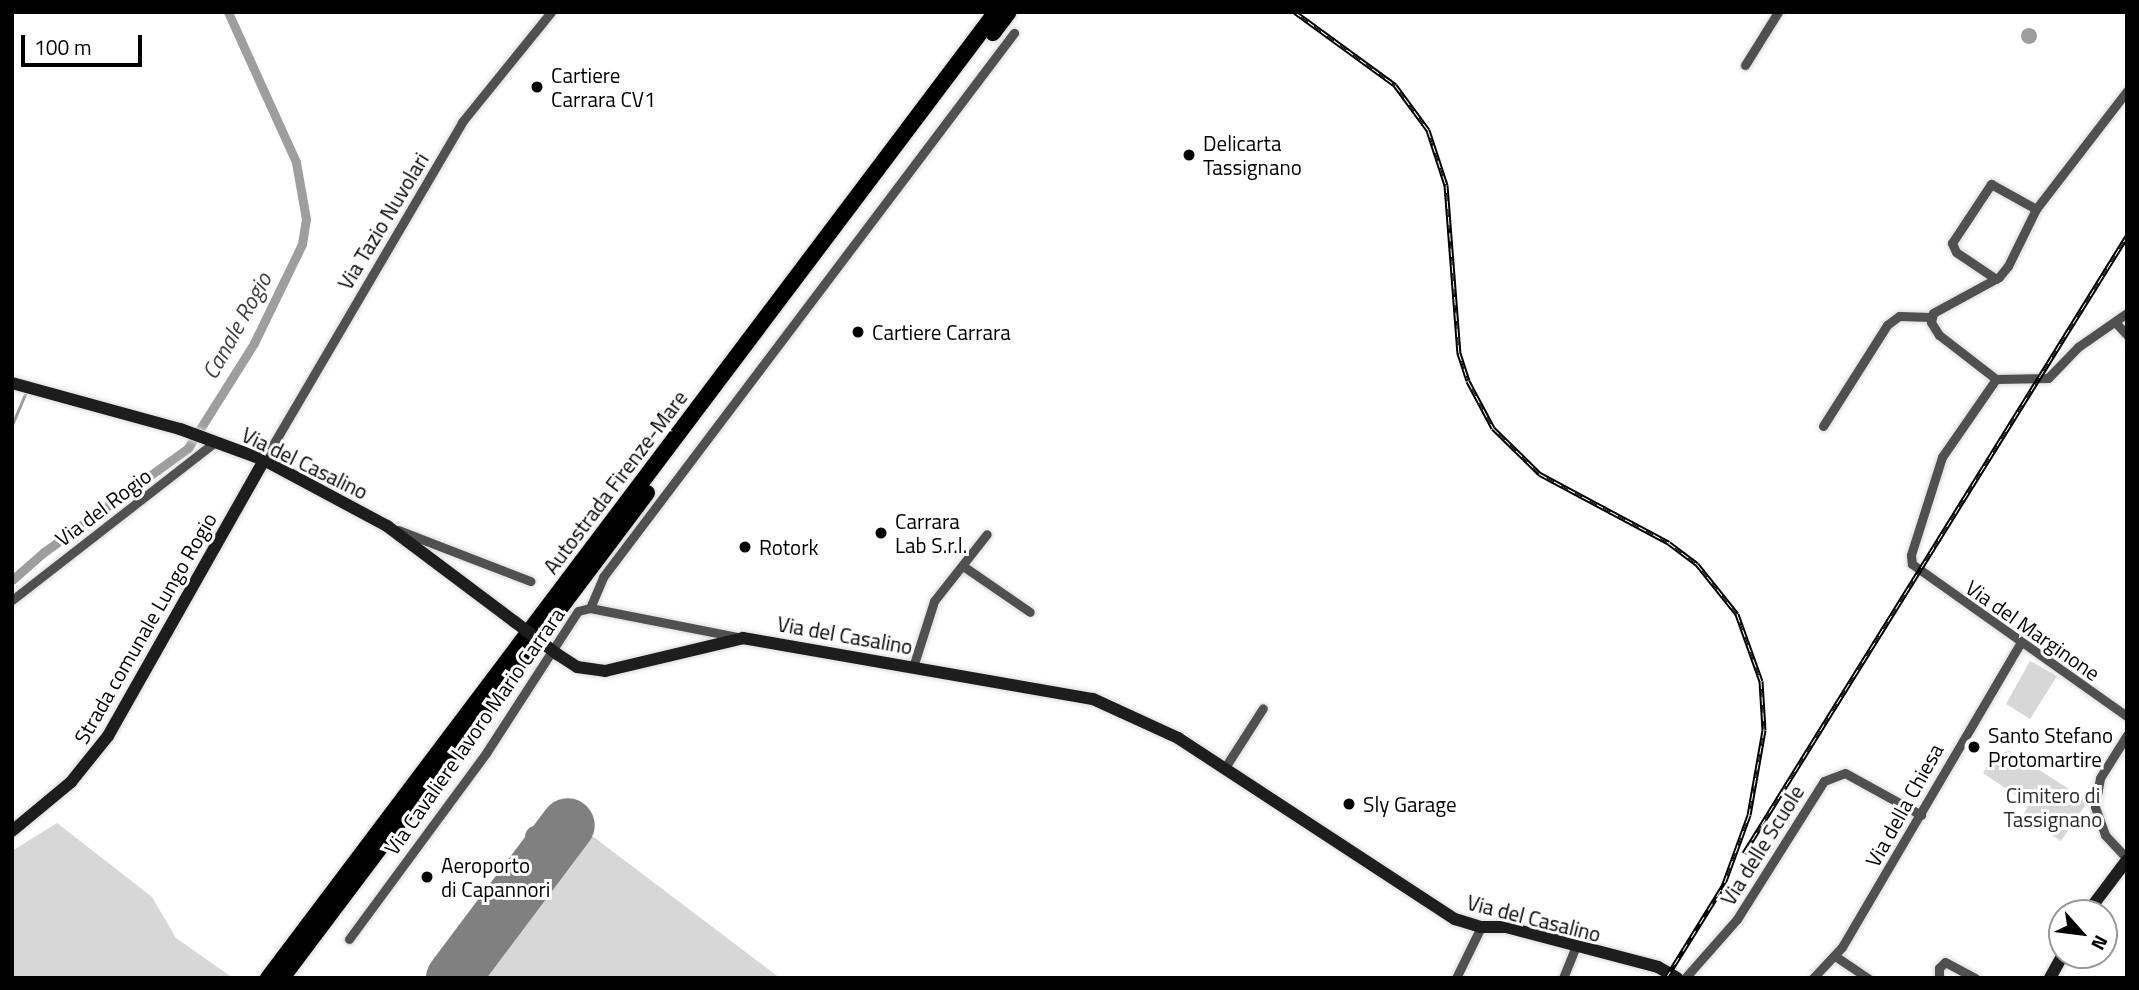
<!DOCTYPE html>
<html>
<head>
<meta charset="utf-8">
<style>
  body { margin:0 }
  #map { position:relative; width:2139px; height:990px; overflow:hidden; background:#fff; font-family:"Titillium Web",sans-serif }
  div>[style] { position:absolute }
  .green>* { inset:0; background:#d7d7d7 }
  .water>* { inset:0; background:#9e9e9e }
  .round { border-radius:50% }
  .stream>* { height:2.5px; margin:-1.25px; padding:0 1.25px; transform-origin:1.25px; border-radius:1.25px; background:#9e9e9e }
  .canal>* { height:9px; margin:-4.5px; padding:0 4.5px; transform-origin:4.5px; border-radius:4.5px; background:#9e9e9e }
  .taxiway>* { height:21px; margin:-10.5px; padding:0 10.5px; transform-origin:10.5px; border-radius:10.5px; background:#808080 }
  .runway>* { height:54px; margin:-27px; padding:0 27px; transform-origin:27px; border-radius:27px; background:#808080 }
  .roads { filter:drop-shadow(0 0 2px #dbdbdb) drop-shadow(0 0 2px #dbdbdb) }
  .street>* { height:9px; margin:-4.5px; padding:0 4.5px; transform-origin:4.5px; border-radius:4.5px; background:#505050 }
  .secondary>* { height:12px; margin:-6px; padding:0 6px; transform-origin:6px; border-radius:6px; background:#1d1d1d }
  .highway>* { height:16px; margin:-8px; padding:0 8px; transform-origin:8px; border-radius:8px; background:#000 }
  .rail>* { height:5px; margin-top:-2.5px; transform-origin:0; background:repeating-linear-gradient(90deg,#fff 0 8px,#000 0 16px); box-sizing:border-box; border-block:2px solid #000 }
  .secondary-bridge>* { height:12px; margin:-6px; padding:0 6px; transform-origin:6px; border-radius:6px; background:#1d1d1d }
  .dots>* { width:19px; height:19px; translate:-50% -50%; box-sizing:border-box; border:4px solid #fff; border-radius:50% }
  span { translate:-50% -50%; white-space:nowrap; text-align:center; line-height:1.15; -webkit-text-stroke:6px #fff; paint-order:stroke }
  .poi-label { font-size:21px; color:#000 }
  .left { translate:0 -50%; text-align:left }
  .street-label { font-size:21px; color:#000 }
  .park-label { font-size:21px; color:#2e2e2e }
  .water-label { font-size:23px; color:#3f3f3f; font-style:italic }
  .frame { position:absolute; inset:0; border:14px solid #000; pointer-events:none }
  .north { position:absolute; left:2048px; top:899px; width:70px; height:70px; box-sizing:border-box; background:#fff; border:2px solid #999; border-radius:50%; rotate:118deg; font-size:19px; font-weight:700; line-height:28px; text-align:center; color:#000 }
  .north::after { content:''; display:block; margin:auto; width:24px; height:32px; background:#000; clip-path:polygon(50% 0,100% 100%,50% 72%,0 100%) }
  .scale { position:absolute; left:21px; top:35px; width:121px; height:32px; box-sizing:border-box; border:4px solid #000; border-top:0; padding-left:9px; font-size:21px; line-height:24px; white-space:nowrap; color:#000; -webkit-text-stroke:5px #fff; paint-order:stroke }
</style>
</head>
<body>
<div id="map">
  <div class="green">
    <div style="clip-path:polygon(2030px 661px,2057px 676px,2030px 719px,2006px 704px)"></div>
    <div style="clip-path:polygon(2009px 751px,2088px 801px,2061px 841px,2023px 816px,2029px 804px,1983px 773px,1995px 755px)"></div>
    <div style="clip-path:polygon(57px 823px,152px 897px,176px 938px,233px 978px,12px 978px,12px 851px)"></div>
    <div style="clip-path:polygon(583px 829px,780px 978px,471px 978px)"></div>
  </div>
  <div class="water">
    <div class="round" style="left:2021px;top:28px;width:16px;height:16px"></div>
  </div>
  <div class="stream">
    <div style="left:12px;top:425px;width:36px;rotate:-67deg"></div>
  </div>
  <div class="canal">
    <div style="left:12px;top:580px;width:43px;rotate:-41.2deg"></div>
    <div style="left:44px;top:552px;width:178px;rotate:-35.8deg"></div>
    <div style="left:188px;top:448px;width:124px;rotate:-57.8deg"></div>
    <div style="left:254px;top:343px;width:110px;rotate:-64.1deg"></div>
    <div style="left:302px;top:244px;width:25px;rotate:-81deg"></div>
    <div style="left:306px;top:219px;width:58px;rotate:-100deg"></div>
    <div style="left:296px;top:162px;width:165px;rotate:-114.4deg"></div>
  </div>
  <div class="taxiway">
    <div style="left:535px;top:836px;width:20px;rotate:37deg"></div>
  </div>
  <div class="runway">
    <div style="left:453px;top:978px;width:191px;rotate:-53.1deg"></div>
  </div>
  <div class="roads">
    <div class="street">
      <div style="left:1745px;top:65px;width:62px;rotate:-58.1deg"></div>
      <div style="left:1996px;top:279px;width:48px;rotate:-146deg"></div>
      <div style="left:1956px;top:252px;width:10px;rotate:-114deg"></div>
      <div style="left:1952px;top:243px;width:71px;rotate:-56.5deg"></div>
      <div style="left:1991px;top:184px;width:51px;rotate:29.1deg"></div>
      <div style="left:2115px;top:322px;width:18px;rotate:47deg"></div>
      <div style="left:1996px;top:379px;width:95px;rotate:124.7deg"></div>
      <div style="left:1942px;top:457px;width:103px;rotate:107.6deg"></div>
      <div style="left:1911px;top:555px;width:9px;rotate:84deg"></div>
      <div style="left:1912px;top:564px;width:263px;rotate:35.3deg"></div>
      <div style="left:1996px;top:379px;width:72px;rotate:-142.3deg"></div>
      <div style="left:1939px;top:335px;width:15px;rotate:-122deg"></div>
      <div style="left:1931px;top:322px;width:9px;rotate:-77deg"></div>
      <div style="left:1933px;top:313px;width:75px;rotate:-28.6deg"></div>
      <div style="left:1999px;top:277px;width:14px;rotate:-51deg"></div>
      <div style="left:2008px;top:266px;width:64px;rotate:-63.8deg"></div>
      <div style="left:2036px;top:209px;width:149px;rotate:-52.4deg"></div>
      <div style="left:1996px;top:379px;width:52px;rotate:-1.1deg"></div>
      <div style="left:2048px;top:378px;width:43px;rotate:-45.9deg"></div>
      <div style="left:2078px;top:347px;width:60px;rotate:-34.8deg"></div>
      <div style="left:1823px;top:426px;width:120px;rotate:-57.6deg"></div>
      <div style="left:1887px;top:325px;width:15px;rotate:-37deg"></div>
      <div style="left:1899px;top:316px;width:32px;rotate:2deg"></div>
      <div style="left:264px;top:460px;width:392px;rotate:-59.6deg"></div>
      <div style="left:462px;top:122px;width:141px;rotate:-51deg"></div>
      <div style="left:398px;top:530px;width:142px;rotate:21.1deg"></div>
      <div style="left:963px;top:566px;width:81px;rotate:34.5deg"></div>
      <div style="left:12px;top:600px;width:257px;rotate:-37.9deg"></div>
      <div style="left:590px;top:608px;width:34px;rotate:-67deg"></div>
      <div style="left:603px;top:577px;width:682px;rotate:-52.93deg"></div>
      <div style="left:913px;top:667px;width:69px;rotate:-72.3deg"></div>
      <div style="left:934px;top:601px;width:85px;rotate:-51.7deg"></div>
      <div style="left:2127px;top:735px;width:51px;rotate:122.1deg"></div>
      <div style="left:2100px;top:778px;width:29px;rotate:100deg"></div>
      <div style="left:2095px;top:807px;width:30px;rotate:70deg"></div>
      <div style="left:2105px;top:835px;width:33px;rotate:47deg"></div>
      <div style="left:1224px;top:769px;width:72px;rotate:-57.4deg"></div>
      <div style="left:349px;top:939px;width:231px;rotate:-53.6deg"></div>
      <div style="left:486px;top:753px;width:169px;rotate:-57.1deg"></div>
      <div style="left:578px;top:611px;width:12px;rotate:-14deg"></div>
      <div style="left:590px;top:608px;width:151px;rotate:11.1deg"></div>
      <div style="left:1835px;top:956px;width:40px;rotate:34deg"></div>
      <div style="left:1456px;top:978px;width:57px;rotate:-63.9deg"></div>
      <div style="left:1563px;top:978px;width:32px;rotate:-68deg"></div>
      <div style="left:1685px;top:978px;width:79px;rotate:-48.6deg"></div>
      <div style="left:1737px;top:919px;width:163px;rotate:-57.8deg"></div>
      <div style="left:1824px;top:781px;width:22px;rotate:-21deg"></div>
      <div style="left:1845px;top:773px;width:87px;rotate:28.9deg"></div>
      <div style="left:1813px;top:978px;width:42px;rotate:-46.9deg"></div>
      <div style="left:1842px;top:947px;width:351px;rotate:-59.6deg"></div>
      <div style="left:1939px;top:978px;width:10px;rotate:-90deg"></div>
      <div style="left:1939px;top:968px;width:8px;rotate:-45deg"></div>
      <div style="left:1945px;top:962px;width:34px;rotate:28deg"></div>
    </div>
    <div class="secondary">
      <div style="left:12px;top:383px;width:174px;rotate:15.3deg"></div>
      <div style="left:180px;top:429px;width:90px;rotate:20.3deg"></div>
      <div style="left:264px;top:460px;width:140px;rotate:28.2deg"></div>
      <div style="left:387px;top:526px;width:160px;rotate:36.9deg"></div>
      <div style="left:557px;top:654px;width:24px;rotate:33deg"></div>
      <div style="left:577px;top:667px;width:28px;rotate:8deg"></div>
      <div style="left:605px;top:671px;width:142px;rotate:-13.4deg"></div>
      <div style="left:743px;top:638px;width:355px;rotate:9.9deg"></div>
      <div style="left:1093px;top:699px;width:94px;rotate:24.6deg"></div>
      <div style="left:1178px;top:738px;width:331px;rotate:33.2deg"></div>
      <div style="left:1455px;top:919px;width:27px;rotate:17deg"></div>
      <div style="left:1481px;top:927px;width:25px"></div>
      <div style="left:1506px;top:927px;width:157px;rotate:14.7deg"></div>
      <div style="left:1658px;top:967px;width:22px;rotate:30deg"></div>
      <div style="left:12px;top:831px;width:77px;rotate:-39.7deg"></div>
      <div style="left:71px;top:782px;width:59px;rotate:-51.2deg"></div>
      <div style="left:108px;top:736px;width:317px;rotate:-60.5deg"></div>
      <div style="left:2087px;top:913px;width:66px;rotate:-53deg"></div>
      <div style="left:2050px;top:978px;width:26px;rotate:-61deg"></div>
    </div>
    <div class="highway">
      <div style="left:993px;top:33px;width:26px;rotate:-53deg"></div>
      <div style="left:268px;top:978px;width:1210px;rotate:-53deg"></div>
      <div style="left:282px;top:978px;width:607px;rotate:-53.04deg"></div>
    </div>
  </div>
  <div class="rail">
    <div style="left:1295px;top:12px;width:124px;rotate:36.1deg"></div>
    <div style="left:1395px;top:85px;width:56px;rotate:53.7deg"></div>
    <div style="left:1428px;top:130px;width:58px;rotate:71.9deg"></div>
    <div style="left:1446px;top:185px;width:169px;rotate:85.6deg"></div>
    <div style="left:1459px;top:353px;width:29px;rotate:72deg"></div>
    <div style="left:1468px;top:381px;width:53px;rotate:62deg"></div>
    <div style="left:1493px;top:428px;width:66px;rotate:44.4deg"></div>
    <div style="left:1540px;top:474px;width:146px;rotate:28.1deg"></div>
    <div style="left:1669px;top:543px;width:35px;rotate:37deg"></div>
    <div style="left:1697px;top:564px;width:64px;rotate:51.3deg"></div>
    <div style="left:1737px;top:614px;width:71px;rotate:70.3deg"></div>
    <div style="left:1761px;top:681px;width:49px;rotate:86.5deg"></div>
    <div style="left:1764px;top:730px;width:86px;rotate:100deg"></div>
    <div style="left:1749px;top:815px;width:79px;rotate:110deg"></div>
    <div style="left:1744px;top:853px;width:726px;rotate:-58.17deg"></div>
    <div style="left:1666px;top:978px;width:112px;rotate:-58.2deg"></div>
  </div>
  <div class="secondary-bridge">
    <div style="left:515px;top:622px;width:53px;rotate:37.3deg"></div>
  </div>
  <div class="dots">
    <div style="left:537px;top:87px;background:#000"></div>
    <div style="left:1189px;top:155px;background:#000"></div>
    <div style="left:858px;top:332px;background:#000"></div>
    <div style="left:881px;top:533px;background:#000"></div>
    <div style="left:745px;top:547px;background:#000"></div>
    <div style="left:1974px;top:747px;background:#000"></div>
    <div style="left:1349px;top:804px;background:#000"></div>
    <div style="left:427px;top:877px;background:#000"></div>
  </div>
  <div class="poi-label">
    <span class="left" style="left:551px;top:87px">Cartiere<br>Carrara CV1</span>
    <span class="left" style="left:1203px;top:155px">Delicarta<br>Tassignano</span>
    <span class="left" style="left:872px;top:332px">Cartiere Carrara</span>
    <span class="left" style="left:895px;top:533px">Carrara<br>Lab S.r.l.</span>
    <span class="left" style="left:759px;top:547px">Rotork</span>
    <span class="left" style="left:1988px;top:747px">Santo Stefano<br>Protomartire</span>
    <span class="left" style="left:1363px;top:804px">Sly Garage</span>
    <span class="left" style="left:441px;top:877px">Aeroporto<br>di Capannori</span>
  </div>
  <div class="street-label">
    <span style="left:383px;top:221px;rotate:-59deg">Via Tazio Nuvolari</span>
    <span style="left:305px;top:463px;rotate:26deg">Via del Casalino</span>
    <span style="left:615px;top:482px;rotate:-53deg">Autostrada Firenze-Mare</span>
    <span style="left:103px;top:507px;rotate:-37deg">Via del Rogio</span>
    <span style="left:145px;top:628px;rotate:-60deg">Strada comunale Lungo Rogio</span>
    <span style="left:2033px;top:630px;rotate:35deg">Via del Marginone</span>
    <span style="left:845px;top:635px;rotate:10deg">Via del Casalino</span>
    <span style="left:474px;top:731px;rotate:-55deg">Via Cavaliere lavoro Mario Carrara</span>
    <span style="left:1904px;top:805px;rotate:-61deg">Via della Chiesa</span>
    <span style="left:1762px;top:845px;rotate:-58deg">Via delle Scuole</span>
    <span style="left:1534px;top:918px;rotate:14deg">Via del Casalino</span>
  </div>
  <div class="park-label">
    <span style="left:2053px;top:807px">Cimitero di<br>Tassignano</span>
  </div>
  <div class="water-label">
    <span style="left:237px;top:326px;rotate:-61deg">Canale Rogio</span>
  </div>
  <div class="frame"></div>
  <div class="north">N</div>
  <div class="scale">100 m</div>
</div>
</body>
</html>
